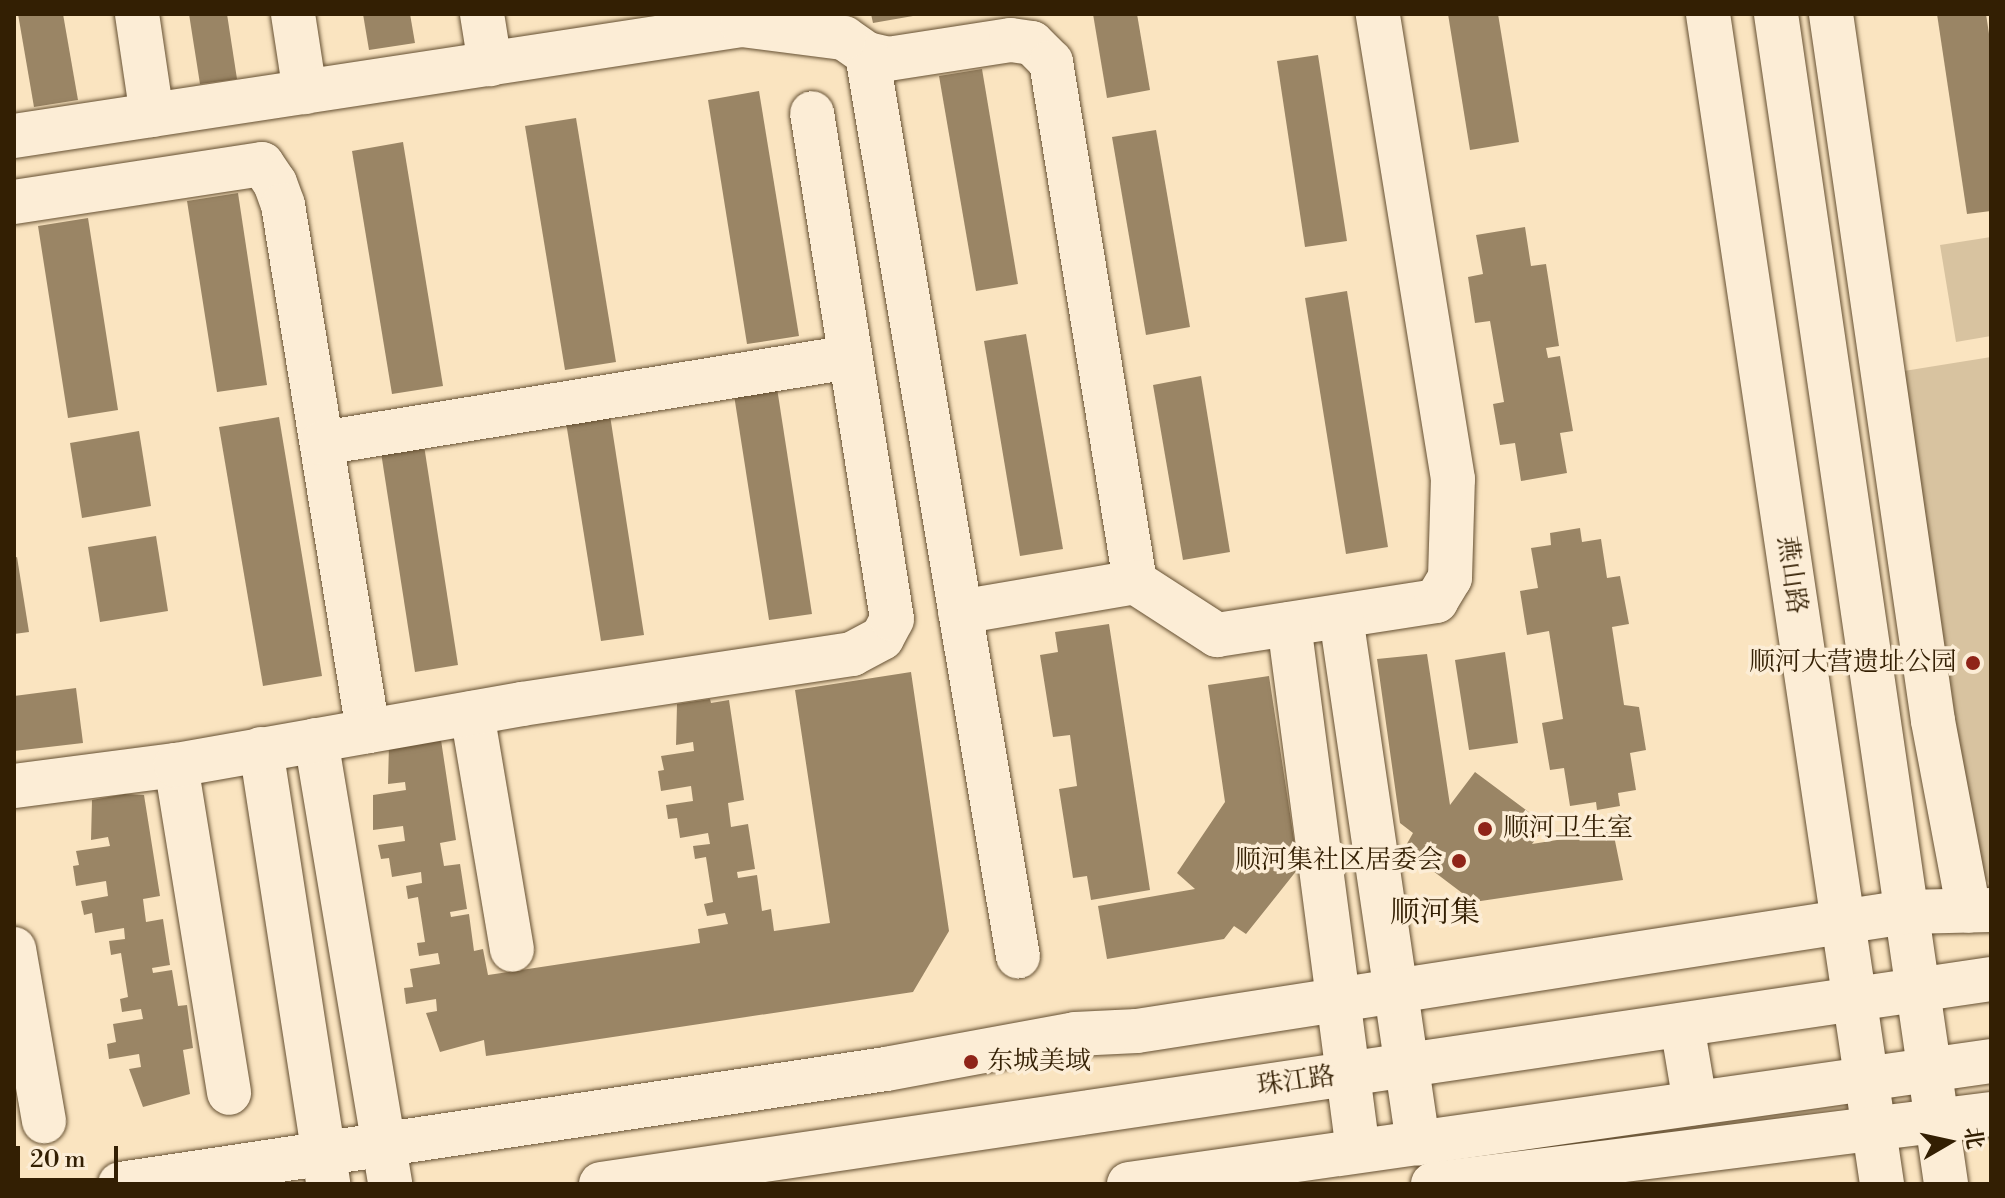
<!DOCTYPE html>
<html>
<head>
<meta charset="utf-8">
<style>
  body { margin:0 }
  #map { position:relative; width:2005px; height:1198px; overflow:hidden; background:#fae4c0; font-family:"Libre Bodoni","Noto Serif SC",serif }
  div>[style] { position:absolute }
  .green>* { inset:0; background:#d8c3a0 }
  .building>* { inset:0; background:#9a8565 }
  .roads { filter:drop-shadow(0 0 2px #655032) drop-shadow(0 0 2px #655032) }
  .minor>* { height:44px; margin:-22px; padding:0 22px; transform-origin:22px; border-radius:22px; background:#fcedd6 }
  .dots>* { width:22px; height:22px; translate:-50% -50%; box-sizing:border-box; border:4px solid #fcedd6; border-radius:50% }
  span { translate:-50% -50%; white-space:nowrap; text-align:center; line-height:1.15; -webkit-text-stroke:7px #fcedd6; paint-order:stroke }
  .street-label { font-size:26px; color:#331f03 }
  .poi-label { font-size:26px; color:#331f03 }
  .right { translate:-100% -50%; text-align:right }
  .left { translate:0 -50%; text-align:left }
  .quarter-label { font-size:30px; color:#331f03 }
  .frame { position:absolute; inset:0; border:16px solid #331f03; pointer-events:none }
  .north { position:absolute; left:1909px; top:1102px; width:80px; height:80px; -webkit-text-stroke:6px #fcedd6; paint-order:stroke; rotate:81deg; font-size:22px; font-weight:700; line-height:32px; text-align:center; color:#331f03 }
  .north::after { content:''; display:block; margin:auto; width:28px; height:36px; background:#331f03; clip-path:polygon(50% 0,100% 100%,50% 72%,0 100%) }
  .scale { position:absolute; left:16px; top:1146px; width:102px; height:36px; box-sizing:border-box; border:4px solid #331f03; border-top:0; padding-left:10px; font-size:24px; line-height:28px; white-space:nowrap; color:#331f03; -webkit-text-stroke:6px #fcedd6; paint-order:stroke }
</style>
</head>
<body>
<div id="map">
  <div class="green">
    <div style="clip-path:polygon(1991px 237px,1991px 336px,1956px 342px,1940px 245px)"></div>
    <div style="clip-path:polygon(1991px 357px,1991px 885px,1978px 872px,1904px 371px)"></div>
  </div>
  <div class="building">
    <div style="clip-path:polygon(18px 14px,63px 14px,78px 100px,34px 107px)"></div>
    <div style="clip-path:polygon(189px 14px,227px 14px,237px 79px,200px 84px)"></div>
    <div style="clip-path:polygon(363px 14px,410px 14px,415px 43px,369px 50px)"></div>
    <div style="clip-path:polygon(871px 14px,913px 14px,913px 16px,873px 23px)"></div>
    <div style="clip-path:polygon(1093px 14px,1137px 14px,1150px 90px,1107px 98px)"></div>
    <div style="clip-path:polygon(1448px 14px,1498px 14px,1519px 142px,1470px 150px)"></div>
    <div style="clip-path:polygon(1937px 14px,1986px 14px,1991px 47px,1991px 211px,1967px 214px)"></div>
    <div style="clip-path:polygon(1318px 55px,1347px 241px,1305px 247px,1277px 61px)"></div>
    <div style="clip-path:polygon(982px 69px,1018px 284px,976px 291px,939px 76px)"></div>
    <div style="clip-path:polygon(759px 91px,799px 336px,747px 344px,708px 100px)"></div>
    <div style="clip-path:polygon(576px 118px,616px 362px,565px 370px,525px 126px)"></div>
    <div style="clip-path:polygon(1156px 130px,1190px 327px,1146px 335px,1112px 137px)"></div>
    <div style="clip-path:polygon(403px 142px,443px 386px,392px 394px,352px 151px)"></div>
    <div style="clip-path:polygon(238px 193px,267px 385px,217px 392px,187px 201px)"></div>
    <div style="clip-path:polygon(88px 218px,118px 410px,68px 418px,38px 226px)"></div>
    <div style="clip-path:polygon(1525px 227px,1531px 266px,1546px 264px,1559px 346px,1546px 348px,1548px 358px,1560px 356px,1573px 431px,1560px 433px,1567px 473px,1521px 481px,1515px 443px,1500px 445px,1493px 404px,1504px 402px,1490px 321px,1475px 323px,1468px 277px,1483px 274px,1476px 235px)"></div>
    <div style="clip-path:polygon(1347px 291px,1388px 547px,1346px 554px,1305px 298px)"></div>
    <div style="clip-path:polygon(1026px 334px,1063px 549px,1020px 556px,984px 341px)"></div>
    <div style="clip-path:polygon(1201px 376px,1230px 552px,1183px 560px,1153px 385px)"></div>
    <div style="clip-path:polygon(777px 388px,812px 614px,769px 620px,734px 395px)"></div>
    <div style="clip-path:polygon(609px 409px,644px 635px,601px 641px,565px 416px)"></div>
    <div style="clip-path:polygon(279px 417px,322px 676px,263px 686px,219px 427px)"></div>
    <div style="clip-path:polygon(139px 431px,151px 506px,82px 518px,70px 443px)"></div>
    <div style="clip-path:polygon(423px 439px,458px 665px,415px 672px,380px 446px)"></div>
    <div style="clip-path:polygon(1580px 528px,1582px 542px,1601px 539px,1607px 578px,1620px 576px,1629px 624px,1612px 627px,1624px 705px,1639px 707px,1646px 750px,1630px 753px,1636px 790px,1618px 793px,1620px 806px,1597px 810px,1596px 802px,1570px 806px,1564px 768px,1550px 770px,1542px 723px,1563px 719px,1549px 631px,1527px 635px,1520px 591px,1538px 588px,1531px 548px,1551px 545px,1550px 533px)"></div>
    <div style="clip-path:polygon(156px 536px,168px 611px,100px 622px,88px 547px)"></div>
    <div style="clip-path:polygon(17px 557px,29px 632px,14px 634px,14px 558px)"></div>
    <div style="clip-path:polygon(1109px 624px,1150px 890px,1091px 900px,1087px 876px,1073px 878px,1059px 789px,1077px 786px,1070px 735px,1053px 737px,1040px 655px,1058px 652px,1055px 632px)"></div>
    <div style="clip-path:polygon(1505px 652px,1518px 743px,1469px 750px,1455px 660px)"></div>
    <div style="clip-path:polygon(1427px 654px,1450px 805px,1475px 772px,1546px 825px,1532px 844px,1613px 831px,1623px 880px,1474px 902px,1404px 849px,1413px 833px,1400px 823px,1377px 659px)"></div>
    <div style="clip-path:polygon(911px 672px,949px 931px,913px 992px,486px 1056px,484px 1040px,440px 1052px,426px 1013px,437px 1011px,436px 999px,406px 1004px,404px 988px,413px 987px,410px 969px,440px 964px,438px 953px,419px 956px,417px 943px,425px 942px,418px 897px,408px 899px,406px 886px,422px 883px,421px 872px,392px 877px,389px 858px,381px 859px,378px 845px,405px 841px,403px 826px,373px 830px,373px 795px,406px 790px,405px 782px,388px 784px,389px 744px,441px 740px,456px 840px,440px 843px,444px 866px,460px 864px,467px 909px,450px 912px,451px 917px,469px 914px,474px 951px,483px 949px,488px 975px,700px 943px,698px 929px,728px 924px,725px 913px,707px 916px,704px 904px,713px 902px,706px 857px,695px 859px,693px 846px,710px 844px,708px 833px,680px 838px,677px 818px,668px 819px,666px 805px,693px 801px,691px 786px,661px 791px,658px 771px,664px 770px,661px 756px,694px 751px,693px 742px,676px 745px,677px 704px,710px 699px,711px 703px,729px 700px,744px 800px,728px 803px,731px 827px,748px 824px,755px 869px,737px 872px,738px 878px,757px 875px,762px 911px,771px 909px,774px 931px,830px 923px,795px 690px)"></div>
    <div style="clip-path:polygon(1269px 676px,1296px 853px,1305px 860px,1246px 934px,1234px 926px,1224px 939px,1107px 959px,1098px 906px,1195px 889px,1177px 873px,1225px 802px,1208px 685px)"></div>
    <div style="clip-path:polygon(76px 688px,83px 743px,14px 751px,14px 696px)"></div>
    <div style="clip-path:polygon(125px 794px,144px 795px,160px 896px,143px 899px,146px 922px,163px 919px,170px 965px,152px 968px,153px 973px,172px 970px,178px 1006px,187px 1005px,193px 1048px,183px 1050px,190px 1094px,143px 1107px,129px 1069px,141px 1067px,139px 1054px,109px 1059px,107px 1044px,116px 1042px,113px 1024px,143px 1019px,141px 1009px,122px 1012px,120px 999px,128px 997px,121px 953px,111px 955px,109px 941px,125px 939px,124px 928px,95px 933px,92px 913px,84px 915px,81px 901px,108px 896px,106px 881px,76px 886px,73px 866px,79px 865px,76px 851px,110px 846px,108px 837px,91px 840px,92px 800px)"></div>
  </div>
  <div class="roads">
    <div class="minor">
      <div style="left:137px;top:14px;width:102px;rotate:81.6deg"></div>
      <div style="left:293px;top:14px;width:79px;rotate:81.3deg"></div>
      <div style="left:482px;top:14px;width:51px;rotate:80.9deg"></div>
      <div style="left:1708px;top:14px;width:1183px;rotate:81.54deg"></div>
      <div style="left:1776px;top:14px;width:1182px;rotate:81.73deg"></div>
      <div style="left:1831px;top:14px;width:714px;rotate:81.79deg"></div>
      <div style="left:1933px;top:721px;width:193px;rotate:79.3deg"></div>
      <div style="left:844px;top:38px;width:28px;rotate:35deg"></div>
      <div style="left:867px;top:54px;width:22px;rotate:13deg"></div>
      <div style="left:888px;top:59px;width:124px;rotate:-8.8deg"></div>
      <div style="left:1011px;top:40px;width:21px;rotate:8deg"></div>
      <div style="left:1032px;top:43px;width:27px;rotate:45deg"></div>
      <div style="left:1051px;top:62px;width:527px;rotate:80.82deg"></div>
      <div style="left:867px;top:54px;width:915px;rotate:80.5deg"></div>
      <div style="left:14px;top:136px;width:736px;rotate:-8.67deg"></div>
      <div style="left:742px;top:25px;width:103px;rotate:7.3deg"></div>
      <div style="left:14px;top:202px;width:251px;rotate:-8.7deg"></div>
      <div style="left:262px;top:164px;width:23px;rotate:56deg"></div>
      <div style="left:275px;top:183px;width:23px;rotate:70deg"></div>
      <div style="left:283px;top:205px;width:533px;rotate:80.82deg"></div>
      <div style="left:322px;top:443px;width:535px;rotate:-9.25deg"></div>
      <div style="left:960px;top:612px;width:178px;rotate:-9.7deg"></div>
      <div style="left:1135px;top:582px;width:98px;rotate:32.9deg"></div>
      <div style="left:1217px;top:635px;width:222px;rotate:-8.8deg"></div>
      <div style="left:1436px;top:601px;width:27px;rotate:-59deg"></div>
      <div style="left:1450px;top:578px;width:99px;rotate:-88.3deg"></div>
      <div style="left:1453px;top:479px;width:471px;rotate:-99.2deg"></div>
      <div style="left:1341px;top:617px;width:532px;rotate:81.67deg"></div>
      <div style="left:1289px;top:624px;width:531px;rotate:82.54deg"></div>
      <div style="left:472px;top:713px;width:240px;rotate:80.4deg"></div>
      <div style="left:316px;top:740px;width:450px;rotate:80.5deg"></div>
      <div style="left:261px;top:749px;width:440px;rotate:81.2deg"></div>
      <div style="left:176px;top:765px;width:332px;rotate:80.8deg"></div>
      <div style="left:14px;top:786px;width:163px;rotate:-7.4deg"></div>
      <div style="left:176px;top:765px;width:351px;rotate:-10deg"></div>
      <div style="left:522px;top:704px;width:334px;rotate:-8.6deg"></div>
      <div style="left:852px;top:654px;width:34px;rotate:-28deg"></div>
      <div style="left:882px;top:638px;width:21px;rotate:-62deg"></div>
      <div style="left:892px;top:619px;width:512px;rotate:-98.98deg"></div>
      <div style="left:14px;top:949px;width:175px;rotate:80.1deg"></div>
      <div style="left:1682px;top:1025px;width:79px;rotate:80.5deg"></div>
      <div style="left:120px;top:1184px;width:775px;rotate:-8.54deg"></div>
      <div style="left:886px;top:1069px;width:192px;rotate:-10.5deg"></div>
      <div style="left:1075px;top:1034px;width:62px;rotate:-2.8deg"></div>
      <div style="left:1137px;top:1031px;width:778px;rotate:-8.8deg"></div>
      <div style="left:1906px;top:912px;width:85px;rotate:-1.3deg"></div>
      <div style="left:601px;top:1184px;width:1405px;rotate:-8.39deg"></div>
      <div style="left:1129px;top:1184px;width:871px;rotate:-8.12deg"></div>
      <div style="left:1433px;top:1184px;width:562px;rotate:-7.15deg"></div>
    </div>
  </div>
  <div class="dots">
    <div style="left:1973px;top:663px;background:#8f2418"></div>
    <div style="left:1485px;top:829px;background:#8f2418"></div>
    <div style="left:1459px;top:861px;background:#8f2418"></div>
    <div style="left:971px;top:1062px;background:#8f2418"></div>
  </div>
  <div class="street-label">
    <span style="left:1791px;top:575px;rotate:82deg">燕山路</span>
    <span style="left:1296px;top:1082px;rotate:-8deg">珠江路</span>
  </div>
  <div class="poi-label">
    <span class="right" style="left:1957px;top:663px">顺河大营遗址公园</span>
    <span class="left" style="left:1503px;top:829px">顺河卫生室</span>
    <span class="right" style="left:1443px;top:861px">顺河集社区居委会</span>
    <span class="left" style="left:987px;top:1062px">东城美域</span>
  </div>
  <div class="quarter-label">
    <span style="left:1435px;top:913px">顺河集</span>
  </div>
  <div class="frame"></div>
  <div class="north">北</div>
  <div class="scale">20 m</div>
</div>
</body>
</html>
